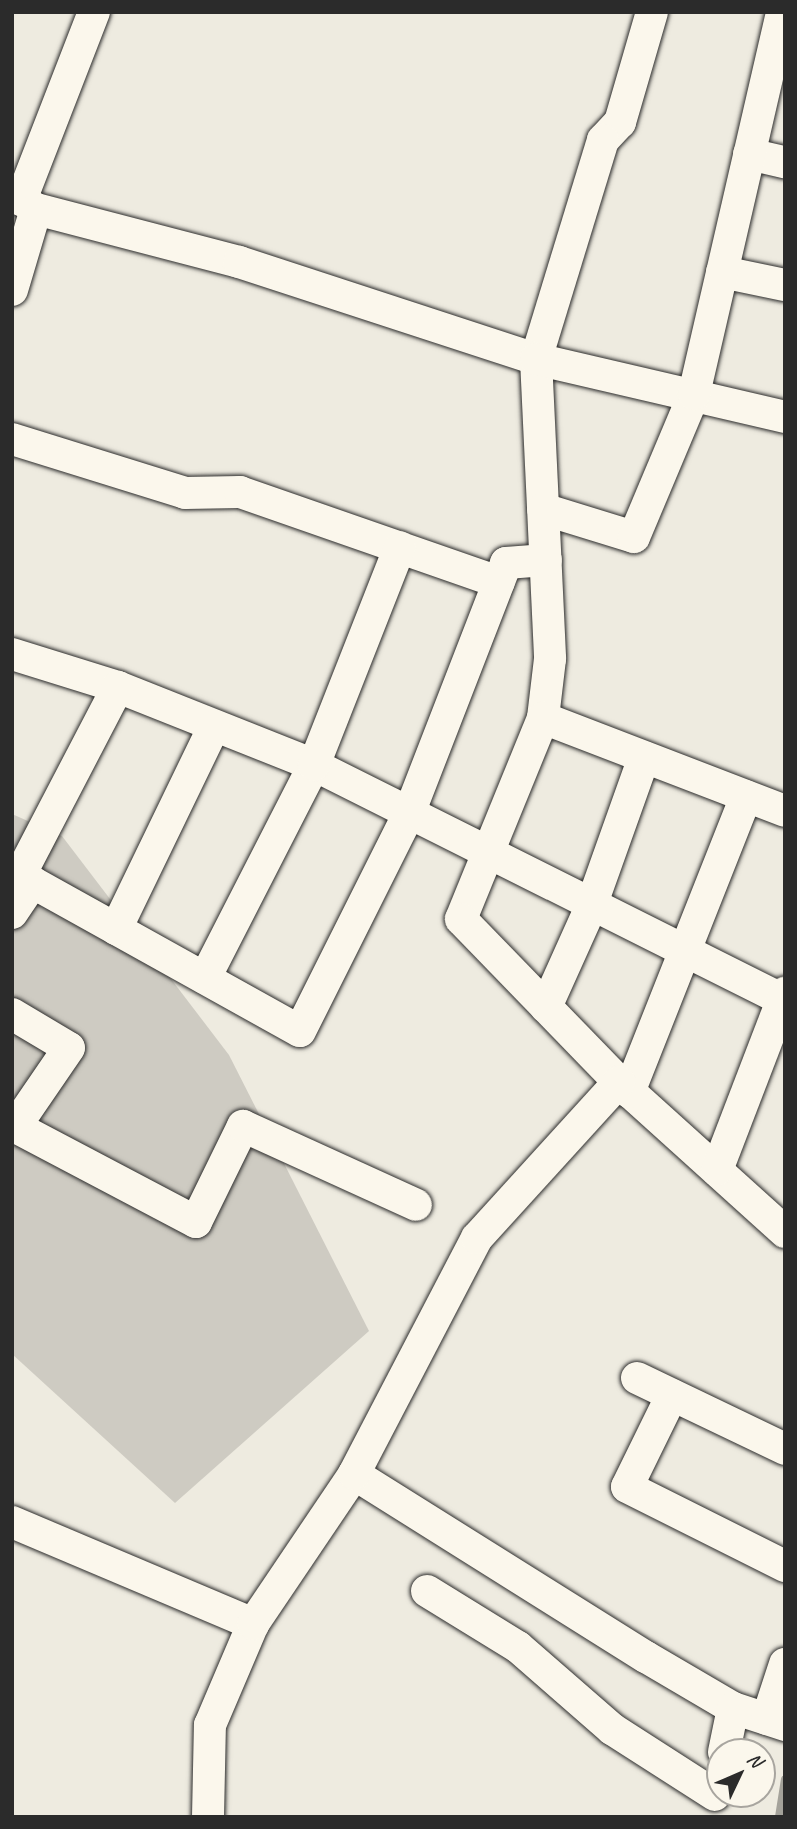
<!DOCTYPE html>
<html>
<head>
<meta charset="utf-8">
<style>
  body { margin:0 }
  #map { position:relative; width:797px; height:1829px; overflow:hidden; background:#eeebe0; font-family:Caveat,sans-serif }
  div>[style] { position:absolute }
  .green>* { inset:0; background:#cecbc2 }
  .stream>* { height:8px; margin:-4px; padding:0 4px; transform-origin:4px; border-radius:4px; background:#a4a29a }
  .roads { filter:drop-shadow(0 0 2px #2b2b2b) drop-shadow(0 0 2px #2b2b2b) }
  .street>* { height:32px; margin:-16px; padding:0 16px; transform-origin:16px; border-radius:16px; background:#fbf7ec }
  span { translate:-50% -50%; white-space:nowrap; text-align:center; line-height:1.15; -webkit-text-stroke:5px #fbf7ec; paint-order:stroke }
  .frame { position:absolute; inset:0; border:14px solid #2b2b2b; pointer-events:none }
  .north { position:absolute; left:706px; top:1738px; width:70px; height:70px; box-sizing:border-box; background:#fbf7ec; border:2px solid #a8a59f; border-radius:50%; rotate:46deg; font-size:19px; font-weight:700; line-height:28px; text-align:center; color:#2b2b2b }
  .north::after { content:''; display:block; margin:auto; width:24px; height:32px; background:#2b2b2b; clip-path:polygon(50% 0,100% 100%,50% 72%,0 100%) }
</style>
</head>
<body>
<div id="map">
  <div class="green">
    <div style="clip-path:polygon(12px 814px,62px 836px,229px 1055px,369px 1331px,175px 1503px,12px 1354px)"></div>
  </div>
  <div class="stream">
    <div style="left:779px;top:1817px;width:38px;rotate:-81deg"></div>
  </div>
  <div class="roads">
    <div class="street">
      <div style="left:652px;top:12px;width:115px;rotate:106.2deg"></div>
      <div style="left:620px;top:122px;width:25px;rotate:133deg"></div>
      <div style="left:603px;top:140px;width:229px;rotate:107deg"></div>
      <div style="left:536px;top:359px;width:300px;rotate:87.3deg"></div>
      <div style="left:550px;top:659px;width:59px;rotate:96.8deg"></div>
      <div style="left:543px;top:718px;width:217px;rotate:112.2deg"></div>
      <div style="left:461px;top:919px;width:227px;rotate:45.9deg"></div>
      <div style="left:619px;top:1082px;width:224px;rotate:42.1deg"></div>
      <div style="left:749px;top:154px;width:37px;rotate:13deg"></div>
      <div style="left:12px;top:193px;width:29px;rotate:34deg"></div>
      <div style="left:36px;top:209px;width:210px;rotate:14.6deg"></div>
      <div style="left:239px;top:262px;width:312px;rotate:18.1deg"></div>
      <div style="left:536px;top:359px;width:256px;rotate:13.1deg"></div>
      <div style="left:21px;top:200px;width:202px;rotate:-68.8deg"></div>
      <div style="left:722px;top:272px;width:64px;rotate:11.7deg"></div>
      <div style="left:12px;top:290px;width:84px;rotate:-73.5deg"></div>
      <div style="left:12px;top:439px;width:181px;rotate:17.3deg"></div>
      <div style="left:185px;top:493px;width:55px;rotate:-1deg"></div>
      <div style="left:240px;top:492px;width:274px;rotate:19.2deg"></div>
      <div style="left:543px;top:509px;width:95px;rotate:17.1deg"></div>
      <div style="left:634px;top:537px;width:155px;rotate:-67.2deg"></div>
      <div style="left:694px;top:394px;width:392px;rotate:-77deg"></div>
      <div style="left:12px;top:654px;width:111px;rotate:17.3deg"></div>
      <div style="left:118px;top:687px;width:211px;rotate:21.7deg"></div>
      <div style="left:314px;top:765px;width:527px;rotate:26.61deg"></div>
      <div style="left:543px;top:718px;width:259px;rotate:21deg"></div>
      <div style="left:12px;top:871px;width:329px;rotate:29.1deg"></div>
      <div style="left:300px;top:1031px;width:246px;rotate:-63.4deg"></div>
      <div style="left:410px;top:811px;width:266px;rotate:-68.8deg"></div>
      <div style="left:506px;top:563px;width:40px;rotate:-4.3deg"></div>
      <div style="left:20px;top:875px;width:212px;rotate:-62.5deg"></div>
      <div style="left:12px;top:913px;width:37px;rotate:-56deg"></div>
      <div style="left:116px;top:929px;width:225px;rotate:-64.2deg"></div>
      <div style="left:205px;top:978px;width:239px;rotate:-62.9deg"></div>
      <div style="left:314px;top:765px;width:234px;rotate:-68.5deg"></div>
      <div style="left:546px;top:1007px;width:107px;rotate:-65.8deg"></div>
      <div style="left:590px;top:909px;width:161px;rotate:-70.4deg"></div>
      <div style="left:12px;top:1014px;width:66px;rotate:30.8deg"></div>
      <div style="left:69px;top:1048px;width:96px;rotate:124.4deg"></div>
      <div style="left:629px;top:1092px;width:318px;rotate:-68.4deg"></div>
      <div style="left:12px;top:1125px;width:208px;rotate:27.8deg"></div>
      <div style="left:196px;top:1222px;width:107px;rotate:-63.9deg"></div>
      <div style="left:243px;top:1126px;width:190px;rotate:24.5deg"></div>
      <div style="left:717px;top:1170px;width:190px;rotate:-69deg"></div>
      <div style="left:637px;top:1378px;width:164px;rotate:25.6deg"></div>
      <div style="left:672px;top:1395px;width:102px;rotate:116.1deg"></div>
      <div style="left:627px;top:1487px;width:177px;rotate:26.6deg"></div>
      <div style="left:354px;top:1474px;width:345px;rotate:32.1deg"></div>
      <div style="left:646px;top:1657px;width:101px;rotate:30.4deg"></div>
      <div style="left:733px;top:1708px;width:55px;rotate:18.1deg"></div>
      <div style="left:12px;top:1522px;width:262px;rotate:22.9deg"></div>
      <div style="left:427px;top:1591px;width:107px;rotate:31.6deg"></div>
      <div style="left:518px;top:1647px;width:125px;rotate:41.1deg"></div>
      <div style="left:612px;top:1729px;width:122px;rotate:32.7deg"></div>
      <div style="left:767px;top:1719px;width:58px;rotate:-71.9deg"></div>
      <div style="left:724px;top:1752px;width:45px;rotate:-78.4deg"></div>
      <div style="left:208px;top:1817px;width:92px;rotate:-88.8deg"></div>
      <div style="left:210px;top:1725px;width:110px;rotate:-66.9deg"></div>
      <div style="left:253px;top:1624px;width:181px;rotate:-56deg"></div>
      <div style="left:354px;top:1474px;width:266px;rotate:-62.5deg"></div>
      <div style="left:477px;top:1238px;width:211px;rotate:-47.7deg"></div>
    </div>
  </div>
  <div class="frame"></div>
  <div class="north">N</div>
</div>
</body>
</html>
